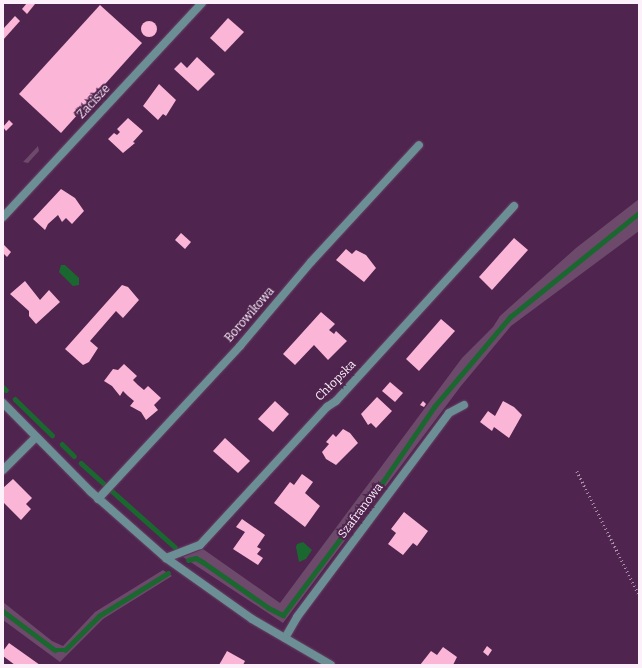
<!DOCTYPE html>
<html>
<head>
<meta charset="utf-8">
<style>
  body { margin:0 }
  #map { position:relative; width:642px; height:668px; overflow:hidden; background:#4f244e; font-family:Bitter,serif }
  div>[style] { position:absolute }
  .green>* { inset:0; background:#6d496b }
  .water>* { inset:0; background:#1a682f }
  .stream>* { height:4.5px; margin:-2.25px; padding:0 2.25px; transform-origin:2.25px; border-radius:2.25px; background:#1a682f }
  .building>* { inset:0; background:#fab5d7 }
  .round { border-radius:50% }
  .path>* { height:2.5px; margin-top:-1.25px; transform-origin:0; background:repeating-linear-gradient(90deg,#ab91aa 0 1px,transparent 0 4px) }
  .roads { filter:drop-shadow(0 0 1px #674166) drop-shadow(0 0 1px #674166) }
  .service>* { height:8px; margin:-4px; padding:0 4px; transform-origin:4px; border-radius:4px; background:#6b8f95 }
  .minor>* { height:8px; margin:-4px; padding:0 4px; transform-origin:4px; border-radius:4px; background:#6b8f95 }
  .tertiary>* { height:8px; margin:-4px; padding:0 4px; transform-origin:4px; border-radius:4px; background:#6b8f95 }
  span { translate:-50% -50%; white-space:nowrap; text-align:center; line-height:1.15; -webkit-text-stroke:4px #4f244e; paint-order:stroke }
  .street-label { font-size:12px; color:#fcf1fb }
  .frame { position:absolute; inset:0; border:4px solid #fcf1fb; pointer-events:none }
</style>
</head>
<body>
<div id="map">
  <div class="green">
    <div style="clip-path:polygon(38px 146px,39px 151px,28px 163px,23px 162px)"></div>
    <div style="clip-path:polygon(639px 199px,639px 231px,511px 326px,461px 386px,283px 623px,183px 557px,203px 549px,280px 603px,462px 358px,493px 327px,500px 316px,576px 248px)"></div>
    <div style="clip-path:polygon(163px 570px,172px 576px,103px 619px,60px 662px,3px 620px,3px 602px,52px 641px,63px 646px,95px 612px)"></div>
  </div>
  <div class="water">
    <div style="clip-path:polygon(61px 265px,65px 265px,79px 278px,79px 285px,73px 286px,59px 272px)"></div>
    <div style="clip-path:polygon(303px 542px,312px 550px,306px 559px,299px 562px,296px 547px,297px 544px)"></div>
  </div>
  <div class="stream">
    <div style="left:3px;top:387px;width:4px;rotate:45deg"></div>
    <div style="left:15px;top:399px;width:52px;rotate:44.2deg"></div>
    <div style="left:62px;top:444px;width:17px;rotate:45deg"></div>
    <div style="left:81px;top:463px;width:31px;rotate:42deg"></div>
    <div style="left:112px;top:491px;width:84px;rotate:41.6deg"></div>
    <div style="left:188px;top:560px;width:8px;rotate:-14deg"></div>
    <div style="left:196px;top:558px;width:8px;rotate:30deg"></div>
    <div style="left:203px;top:562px;width:80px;rotate:34.9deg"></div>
    <div style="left:269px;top:608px;width:16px;rotate:27deg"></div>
    <div style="left:283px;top:615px;width:165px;rotate:-53.1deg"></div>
    <div style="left:382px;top:483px;width:92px;rotate:-55.6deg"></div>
    <div style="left:434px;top:407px;width:118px;rotate:-49.8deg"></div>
    <div style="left:510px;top:317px;width:166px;rotate:-38.9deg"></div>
    <div style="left:3px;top:611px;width:65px;rotate:36.9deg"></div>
    <div style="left:55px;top:650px;width:10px"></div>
    <div style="left:65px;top:650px;width:48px;rotate:-45deg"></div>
    <div style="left:99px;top:616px;width:81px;rotate:-31.9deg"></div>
  </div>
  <div class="building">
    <div style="clip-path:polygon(27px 3px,35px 4px,27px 14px,22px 9px)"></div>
    <div style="clip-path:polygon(100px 5px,142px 43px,61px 133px,19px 94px)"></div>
    <div style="clip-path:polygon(15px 16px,20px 21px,3px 40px,3px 29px)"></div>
    <div style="clip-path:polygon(228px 18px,244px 32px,225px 52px,210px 38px)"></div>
    <div class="round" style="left:141px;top:21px;width:16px;height:16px"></div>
    <div style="clip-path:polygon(197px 57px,215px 74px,198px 91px,174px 69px,181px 62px,187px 68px)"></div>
    <div style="clip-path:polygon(159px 84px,176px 100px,166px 116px,163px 114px,158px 120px,143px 106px)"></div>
    <div style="clip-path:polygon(128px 118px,143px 131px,133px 142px,135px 143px,123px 153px,108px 139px,114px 133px,117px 135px,120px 132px,117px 129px)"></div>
    <div style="clip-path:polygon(9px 120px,13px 124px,6px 131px,3px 127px)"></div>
    <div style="clip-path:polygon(61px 189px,75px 198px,84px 211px,72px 224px,66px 218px,62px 222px,58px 215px,48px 224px,45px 230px,33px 219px)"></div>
    <div style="clip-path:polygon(181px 233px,191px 242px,185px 249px,175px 240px)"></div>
    <div style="clip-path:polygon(514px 238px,528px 250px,492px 290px,479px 277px)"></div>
    <div style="clip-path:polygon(3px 244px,11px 252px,7px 257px,3px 253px)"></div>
    <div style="clip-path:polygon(346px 249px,352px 254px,356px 250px,366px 255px,376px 268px,364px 282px,336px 260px)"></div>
    <div style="clip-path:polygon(25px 281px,40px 300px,49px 290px,60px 302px,36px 324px,29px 316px,29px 311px,10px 294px)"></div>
    <div style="clip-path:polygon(122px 285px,128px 287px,139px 300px,123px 318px,116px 311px,90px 341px,98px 348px,89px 362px,83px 365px,65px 349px)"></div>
    <div style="clip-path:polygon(321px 312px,335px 324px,329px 330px,334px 334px,336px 331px,347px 341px,328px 360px,314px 345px,295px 365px,283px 354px)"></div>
    <div style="clip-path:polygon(441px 319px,455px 331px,419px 371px,406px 359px)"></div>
    <div style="clip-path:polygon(124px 364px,137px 376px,133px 380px,138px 385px,144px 390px,148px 386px,161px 398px,154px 405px,158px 410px,146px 420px,141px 412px,130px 406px,134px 401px,128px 396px,123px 391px,120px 396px,112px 386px,104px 381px,113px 369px,118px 370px)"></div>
    <div style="clip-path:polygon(390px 382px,403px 393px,395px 402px,382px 391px)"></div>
    <div style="clip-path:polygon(377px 397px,392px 411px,376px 428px,371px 423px,368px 425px,361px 414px)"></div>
    <div style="clip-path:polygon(275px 401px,289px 414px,273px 432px,258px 419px)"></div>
    <div style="clip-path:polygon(423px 401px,426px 404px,424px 407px,420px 405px)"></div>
    <div style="clip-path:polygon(503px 401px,514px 407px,522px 415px,509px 438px,494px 427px,492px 431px,480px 422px,488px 411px,495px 416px)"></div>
    <div style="clip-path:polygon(343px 429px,350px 433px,358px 443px,336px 465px,326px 459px,322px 452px,329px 444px,326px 442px,333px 434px,336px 437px)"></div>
    <div style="clip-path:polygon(225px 438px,250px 461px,238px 473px,213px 451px)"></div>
    <div style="clip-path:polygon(302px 474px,313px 482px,305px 493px,320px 506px,305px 527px,274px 503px,290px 482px,294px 485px)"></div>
    <div style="clip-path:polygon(13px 479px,32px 498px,26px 504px,31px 509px,21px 520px,3px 502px,3px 488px)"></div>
    <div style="clip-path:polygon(404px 512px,428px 531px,417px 546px,413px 543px,403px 555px,388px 544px,396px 533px,391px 529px)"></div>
    <div style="clip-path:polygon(242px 519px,265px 535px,257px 547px,261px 549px,257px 554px,263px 558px,258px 565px,233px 549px,245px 532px,236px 527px)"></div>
    <div style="clip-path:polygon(9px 643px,40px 665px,15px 665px,3px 656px,3px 651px)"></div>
    <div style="clip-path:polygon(487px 646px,492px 650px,488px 656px,483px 652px)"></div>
    <div style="clip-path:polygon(443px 647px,457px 657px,453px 665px,420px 665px,431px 651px,437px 655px)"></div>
    <div style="clip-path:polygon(227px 651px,245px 661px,243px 665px,219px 665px)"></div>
  </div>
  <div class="path">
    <div style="left:577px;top:471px;width:139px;rotate:63.4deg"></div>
  </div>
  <div class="roads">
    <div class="service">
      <div style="left:3px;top:470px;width:45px;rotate:-45deg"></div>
    </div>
    <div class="minor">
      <div style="left:3px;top:217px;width:292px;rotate:-47.1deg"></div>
      <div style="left:98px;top:499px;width:209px;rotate:-47.1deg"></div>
      <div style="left:240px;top:346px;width:110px;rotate:-49.8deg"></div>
      <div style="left:311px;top:262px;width:159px;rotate:-47.3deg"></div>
      <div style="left:166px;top:558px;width:36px;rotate:-21deg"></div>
      <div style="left:200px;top:545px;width:188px;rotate:-47.4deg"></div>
      <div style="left:327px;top:407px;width:11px;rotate:-34deg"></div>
      <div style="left:336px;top:401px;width:264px;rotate:-47.6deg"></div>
      <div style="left:285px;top:638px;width:24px;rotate:-60deg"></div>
      <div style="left:297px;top:617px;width:254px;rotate:-53.3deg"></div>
      <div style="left:449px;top:413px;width:17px;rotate:-28deg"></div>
    </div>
    <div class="tertiary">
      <div style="left:3px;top:403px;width:125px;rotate:45.3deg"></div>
      <div style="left:91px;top:492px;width:100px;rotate:41.3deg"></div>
      <div style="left:166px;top:558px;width:105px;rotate:35.3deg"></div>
      <div style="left:252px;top:619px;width:91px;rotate:30.2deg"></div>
    </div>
  </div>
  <div class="street-label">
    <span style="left:94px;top:102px;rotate:-47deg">Zacisze</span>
    <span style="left:250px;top:315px;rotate:-49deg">Borowikowa</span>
    <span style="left:336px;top:381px;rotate:-45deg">Chłopska</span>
    <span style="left:361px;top:511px;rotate:-53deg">Szafranowa</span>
  </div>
  <div class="frame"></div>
</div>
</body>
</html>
